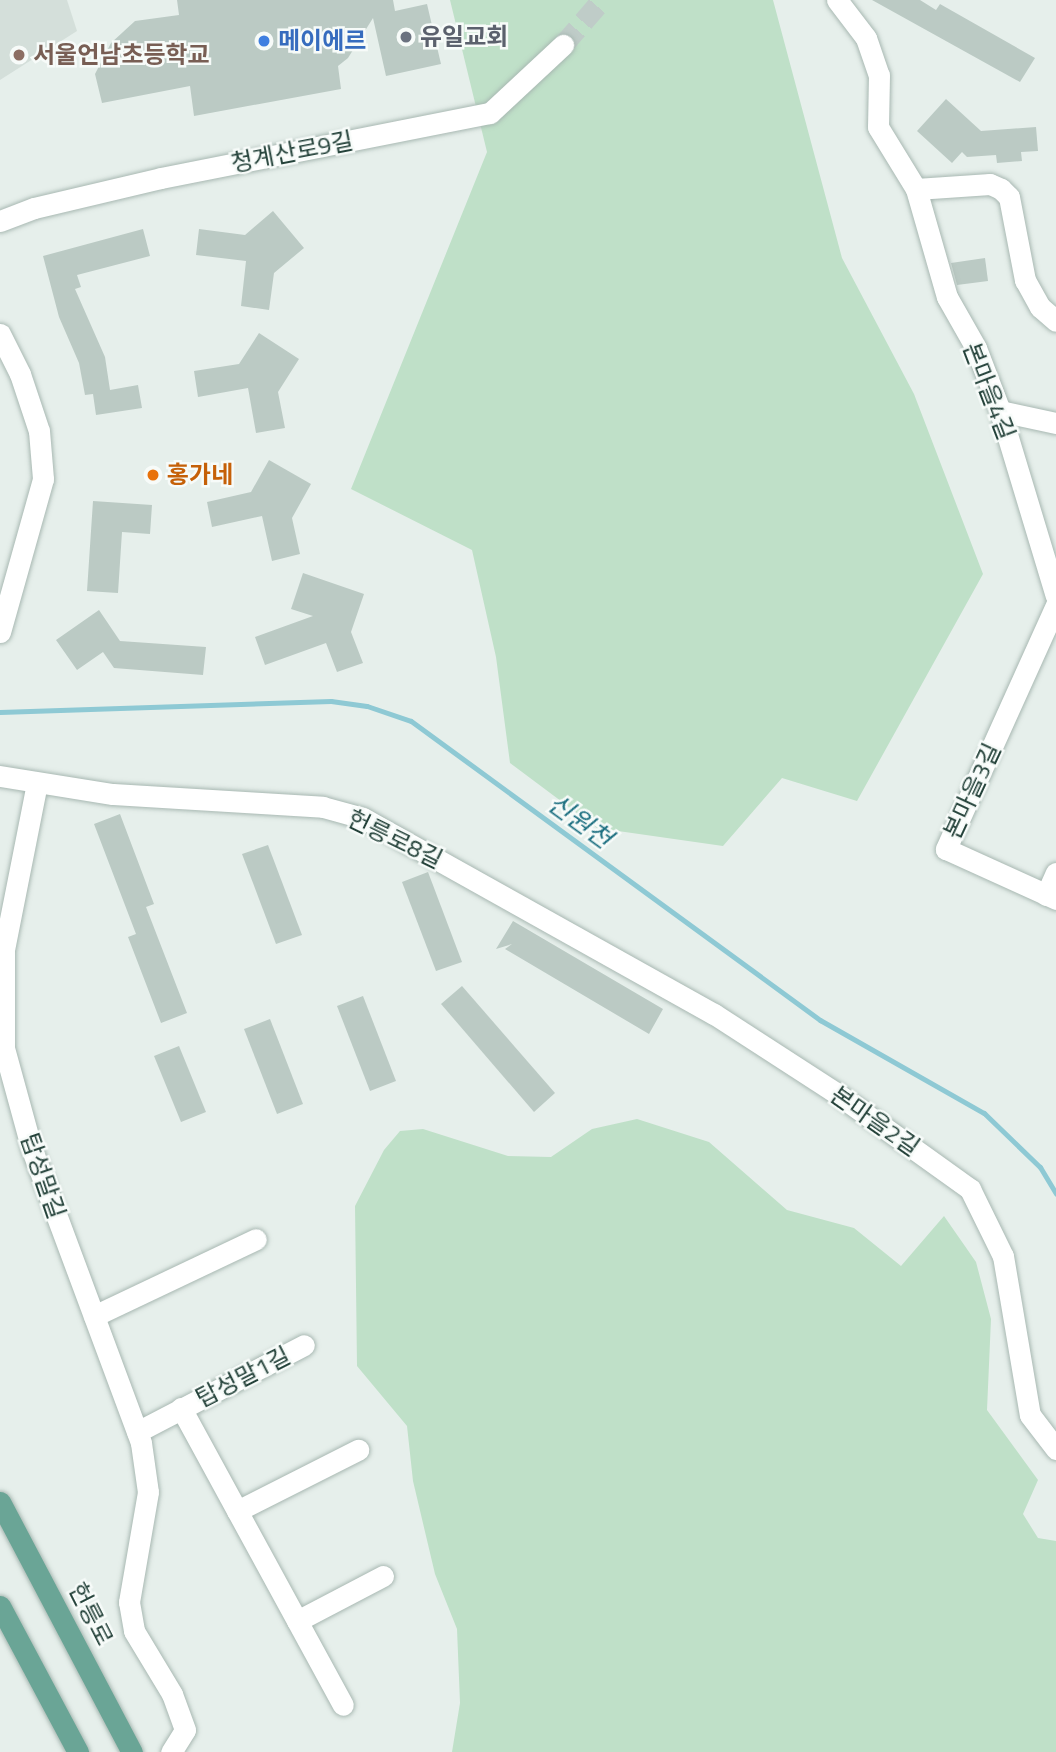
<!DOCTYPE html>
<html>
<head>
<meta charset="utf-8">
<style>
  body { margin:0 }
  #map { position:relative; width:1056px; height:1752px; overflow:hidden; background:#e6efeb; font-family:"Titillium Web","Noto Sans KR",sans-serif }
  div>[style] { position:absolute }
  .built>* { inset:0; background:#d4dfda }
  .green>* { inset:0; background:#bfe0c8 }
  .stream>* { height:5px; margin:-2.5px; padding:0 2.5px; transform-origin:2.5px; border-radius:2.5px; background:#8ec9d4 }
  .building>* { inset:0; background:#bbcac4 }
  .minor-tunnel>* { height:21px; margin-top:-10.5px; transform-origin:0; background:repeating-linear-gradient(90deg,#bfccc8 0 21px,transparent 0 31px) }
  .roads { filter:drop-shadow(0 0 2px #a8b8b2) drop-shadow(0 0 2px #a8b8b2) }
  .minor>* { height:21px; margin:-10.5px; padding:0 10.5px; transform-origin:10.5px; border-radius:10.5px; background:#fff }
  .major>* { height:21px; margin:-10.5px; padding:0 10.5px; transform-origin:10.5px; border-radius:10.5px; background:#6aa596 }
  .dots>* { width:19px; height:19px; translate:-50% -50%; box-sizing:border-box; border:4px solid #f7fbf9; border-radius:50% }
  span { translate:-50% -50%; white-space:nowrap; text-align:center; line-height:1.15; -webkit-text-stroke:5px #f7fbf9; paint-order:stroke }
  .worship-label { font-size:24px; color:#5b616d; font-weight:700 }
  .left { translate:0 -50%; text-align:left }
  .shop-label { font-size:24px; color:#366cbe; font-weight:700 }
  .education-label { font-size:24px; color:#785e54; font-weight:700 }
  .street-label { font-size:24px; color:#24423a }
  .food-label { font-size:24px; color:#c56008; font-weight:700 }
  .water-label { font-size:26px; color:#1c6f80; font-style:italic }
</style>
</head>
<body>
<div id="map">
  <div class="built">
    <div style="clip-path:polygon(0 0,67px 0,77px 31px,0 80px)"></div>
  </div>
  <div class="green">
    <div style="clip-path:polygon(450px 0,773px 0,842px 258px,914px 394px,983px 574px,857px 801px,782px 778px,723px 846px,597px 828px,510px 763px,496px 657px,472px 550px,351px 489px,487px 152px)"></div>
    <div style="clip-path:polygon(637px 1119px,709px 1142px,787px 1210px,854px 1228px,901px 1266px,944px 1216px,976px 1262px,991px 1319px,987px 1410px,1038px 1480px,1023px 1514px,1038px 1538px,1056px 1541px,1056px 1752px,452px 1752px,460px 1703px,457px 1629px,435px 1574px,413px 1481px,407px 1426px,357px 1366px,355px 1206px,384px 1150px,400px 1131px,423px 1129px,508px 1156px,551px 1157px,592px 1129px)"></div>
  </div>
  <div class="stream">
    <div style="left:0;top:712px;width:331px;rotate:-1.9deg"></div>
    <div style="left:331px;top:701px;width:36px;rotate:8deg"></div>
    <div style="left:367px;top:706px;width:46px;rotate:18.8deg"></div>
    <div style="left:411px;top:721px;width:507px;rotate:36.17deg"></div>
    <div style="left:820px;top:1020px;width:189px;rotate:29.6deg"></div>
    <div style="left:984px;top:1113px;width:78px;rotate:44deg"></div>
    <div style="left:1040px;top:1167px;width:31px;rotate:59deg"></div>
  </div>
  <div class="building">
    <div style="clip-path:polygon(177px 0,393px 0,395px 11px,427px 4px,441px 64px,386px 76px,373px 18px,348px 58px,338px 66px,341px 89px,194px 116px,190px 86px,102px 103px,95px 74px,111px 43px,135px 21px,179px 15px)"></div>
    <div style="clip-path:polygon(872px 0,920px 0,936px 10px,940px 4px,1035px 58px,1020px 82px)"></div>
    <div style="clip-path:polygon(946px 99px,981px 131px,1036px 127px,1038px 151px,1021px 152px,1022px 161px,997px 163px,996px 155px,967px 157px,962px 152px,952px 163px,917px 131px)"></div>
    <div style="clip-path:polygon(273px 211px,304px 248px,274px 273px,269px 310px,241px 306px,246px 261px,196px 255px,199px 229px,245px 235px)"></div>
    <div style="clip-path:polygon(143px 229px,150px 256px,77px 275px,81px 287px,75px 289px,105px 357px,110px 390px,138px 385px,142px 408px,96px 415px,93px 394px,85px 395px,79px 363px,59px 317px,43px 256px)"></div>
    <div style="clip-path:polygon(985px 258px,988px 281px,957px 285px,951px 263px)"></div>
    <div style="clip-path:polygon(259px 333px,299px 359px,278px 392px,285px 428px,256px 433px,248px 388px,198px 397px,194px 371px,239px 364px)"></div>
    <div style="clip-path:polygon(269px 460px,311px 484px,292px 518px,300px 554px,272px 561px,262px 516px,212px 527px,207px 502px,251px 492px)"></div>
    <div style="clip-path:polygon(93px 501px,152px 505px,150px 534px,122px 532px,118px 593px,87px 591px)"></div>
    <div style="clip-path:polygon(303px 573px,364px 594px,351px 632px,363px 663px,337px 672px,326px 643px,265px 665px,255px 637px,313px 616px,291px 609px)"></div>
    <div style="clip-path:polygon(99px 610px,120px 641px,206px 647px,203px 675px,114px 668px,103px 652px,77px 670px,56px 640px)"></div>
    <div style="clip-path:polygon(120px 814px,154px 904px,146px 907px,187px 1013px,161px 1023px,128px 937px,136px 934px,94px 824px)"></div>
    <div style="clip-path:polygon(268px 845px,302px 935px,276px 944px,242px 854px)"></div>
    <div style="clip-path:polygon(428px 872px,462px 962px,436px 971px,402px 882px)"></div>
    <div style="clip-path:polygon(513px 921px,663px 1009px,649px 1034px,505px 949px,512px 944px,496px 949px)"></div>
    <div style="clip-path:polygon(462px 986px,555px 1093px,534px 1112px,441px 1004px)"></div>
    <div style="clip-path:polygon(363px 996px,396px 1081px,370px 1091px,337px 1006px)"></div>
    <div style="clip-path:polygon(270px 1019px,303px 1104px,277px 1114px,244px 1029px)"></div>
    <div style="clip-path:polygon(179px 1046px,206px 1112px,181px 1122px,154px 1056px)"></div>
  </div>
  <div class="minor-tunnel">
    <div style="left:563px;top:45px;width:60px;rotate:-49.1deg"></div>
  </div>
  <div class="roads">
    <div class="minor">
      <div style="left:837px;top:0;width:48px;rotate:52.7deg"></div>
      <div style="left:866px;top:38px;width:39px;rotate:71deg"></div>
      <div style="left:879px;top:75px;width:52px;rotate:91.1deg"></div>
      <div style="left:878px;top:127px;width:73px;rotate:58.5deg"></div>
      <div style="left:916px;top:189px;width:112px;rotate:74deg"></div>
      <div style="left:947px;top:297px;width:59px;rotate:60.4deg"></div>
      <div style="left:976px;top:348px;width:67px;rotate:69.1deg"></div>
      <div style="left:1000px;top:411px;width:193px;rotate:73.2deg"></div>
      <div style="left:916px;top:189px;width:74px;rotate:-3.9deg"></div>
      <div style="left:990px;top:184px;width:12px;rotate:24deg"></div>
      <div style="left:1001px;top:189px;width:11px;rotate:45deg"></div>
      <div style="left:1009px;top:197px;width:85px;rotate:79.1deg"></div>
      <div style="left:1025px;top:280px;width:31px;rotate:61deg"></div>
      <div style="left:1040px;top:307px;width:21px;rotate:41deg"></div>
      <div style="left:0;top:221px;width:36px;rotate:-21deg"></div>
      <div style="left:34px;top:208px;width:130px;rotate:-13.3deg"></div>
      <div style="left:161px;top:178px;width:335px;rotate:-11.2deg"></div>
      <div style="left:490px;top:113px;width:100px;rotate:-43deg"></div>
      <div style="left:0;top:334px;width:45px;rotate:63.4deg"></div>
      <div style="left:20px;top:374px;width:60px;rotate:71.6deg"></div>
      <div style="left:39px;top:431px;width:48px;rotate:85.2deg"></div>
      <div style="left:43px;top:479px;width:159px;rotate:105.7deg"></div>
      <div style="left:1000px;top:411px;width:57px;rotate:12.1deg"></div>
      <div style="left:1056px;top:605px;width:268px;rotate:114.3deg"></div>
      <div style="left:946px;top:849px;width:121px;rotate:24.4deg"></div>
      <div style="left:0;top:776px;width:114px;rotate:9.1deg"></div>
      <div style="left:113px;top:794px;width:210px;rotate:3.5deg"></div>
      <div style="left:323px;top:807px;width:41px;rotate:15.4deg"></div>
      <div style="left:363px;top:818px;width:402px;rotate:29.2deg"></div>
      <div style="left:714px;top:1014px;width:145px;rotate:32.9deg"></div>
      <div style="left:836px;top:1093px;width:165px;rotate:35.6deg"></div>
      <div style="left:970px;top:1189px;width:75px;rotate:63.8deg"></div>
      <div style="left:1003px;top:1256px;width:161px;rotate:80.4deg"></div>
      <div style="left:1030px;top:1415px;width:43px;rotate:52.6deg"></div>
      <div style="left:37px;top:783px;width:169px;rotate:101.2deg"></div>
      <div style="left:4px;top:949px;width:99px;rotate:90deg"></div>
      <div style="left:4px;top:1048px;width:103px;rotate:74.7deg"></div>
      <div style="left:31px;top:1147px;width:316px;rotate:69.6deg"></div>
      <div style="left:141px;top:1443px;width:49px;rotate:81.9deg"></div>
      <div style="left:148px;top:1492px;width:112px;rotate:99.8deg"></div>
      <div style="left:129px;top:1602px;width:29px;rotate:80deg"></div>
      <div style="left:134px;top:1631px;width:74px;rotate:58.9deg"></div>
      <div style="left:172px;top:1694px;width:38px;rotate:70deg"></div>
      <div style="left:185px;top:1730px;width:26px;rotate:122deg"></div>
      <div style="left:1046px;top:895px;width:24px;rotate:-66deg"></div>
      <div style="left:94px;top:1316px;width:179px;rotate:-25.4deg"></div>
      <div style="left:181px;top:1408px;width:338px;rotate:61.4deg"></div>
      <div style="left:137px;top:1432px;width:188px;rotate:-27.5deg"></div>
      <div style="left:237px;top:1511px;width:136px;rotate:-26.8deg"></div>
      <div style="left:297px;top:1621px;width:97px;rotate:-27.6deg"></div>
    </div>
    <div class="major">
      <div style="left:0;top:1502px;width:283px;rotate:62.2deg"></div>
      <div style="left:0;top:1606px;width:166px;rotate:61.9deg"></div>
    </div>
  </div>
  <div class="dots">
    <div style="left:406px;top:37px;background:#6b7280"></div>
    <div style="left:264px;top:41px;background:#3f7fe0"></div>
    <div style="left:19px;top:55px;background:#8d6e63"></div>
    <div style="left:153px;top:475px;background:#e8710a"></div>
  </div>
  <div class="worship-label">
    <span class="left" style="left:420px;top:37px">유일교회</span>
  </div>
  <div class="shop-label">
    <span class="left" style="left:278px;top:41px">메이에르</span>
  </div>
  <div class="education-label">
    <span class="left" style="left:33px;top:55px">서울언남초등학교</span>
  </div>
  <div class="street-label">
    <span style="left:292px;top:152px;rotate:-11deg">청계산로9길</span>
    <span style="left:989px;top:391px;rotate:69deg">본마을4길</span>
    <span style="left:972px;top:791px;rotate:-65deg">본마을3길</span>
    <span style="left:395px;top:839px;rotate:26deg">헌릉로8길</span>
    <span style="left:875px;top:1121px;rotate:35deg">본마을2길</span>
    <span style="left:43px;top:1176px;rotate:71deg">탑성말길</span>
    <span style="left:243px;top:1377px;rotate:-27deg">탑성말1길</span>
    <span style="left:91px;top:1614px;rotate:63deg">헌릉로</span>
  </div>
  <div class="food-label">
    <span class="left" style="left:167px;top:475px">홍가네</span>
  </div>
  <div class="water-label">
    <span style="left:580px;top:821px;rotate:36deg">신원천</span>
  </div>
</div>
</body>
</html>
